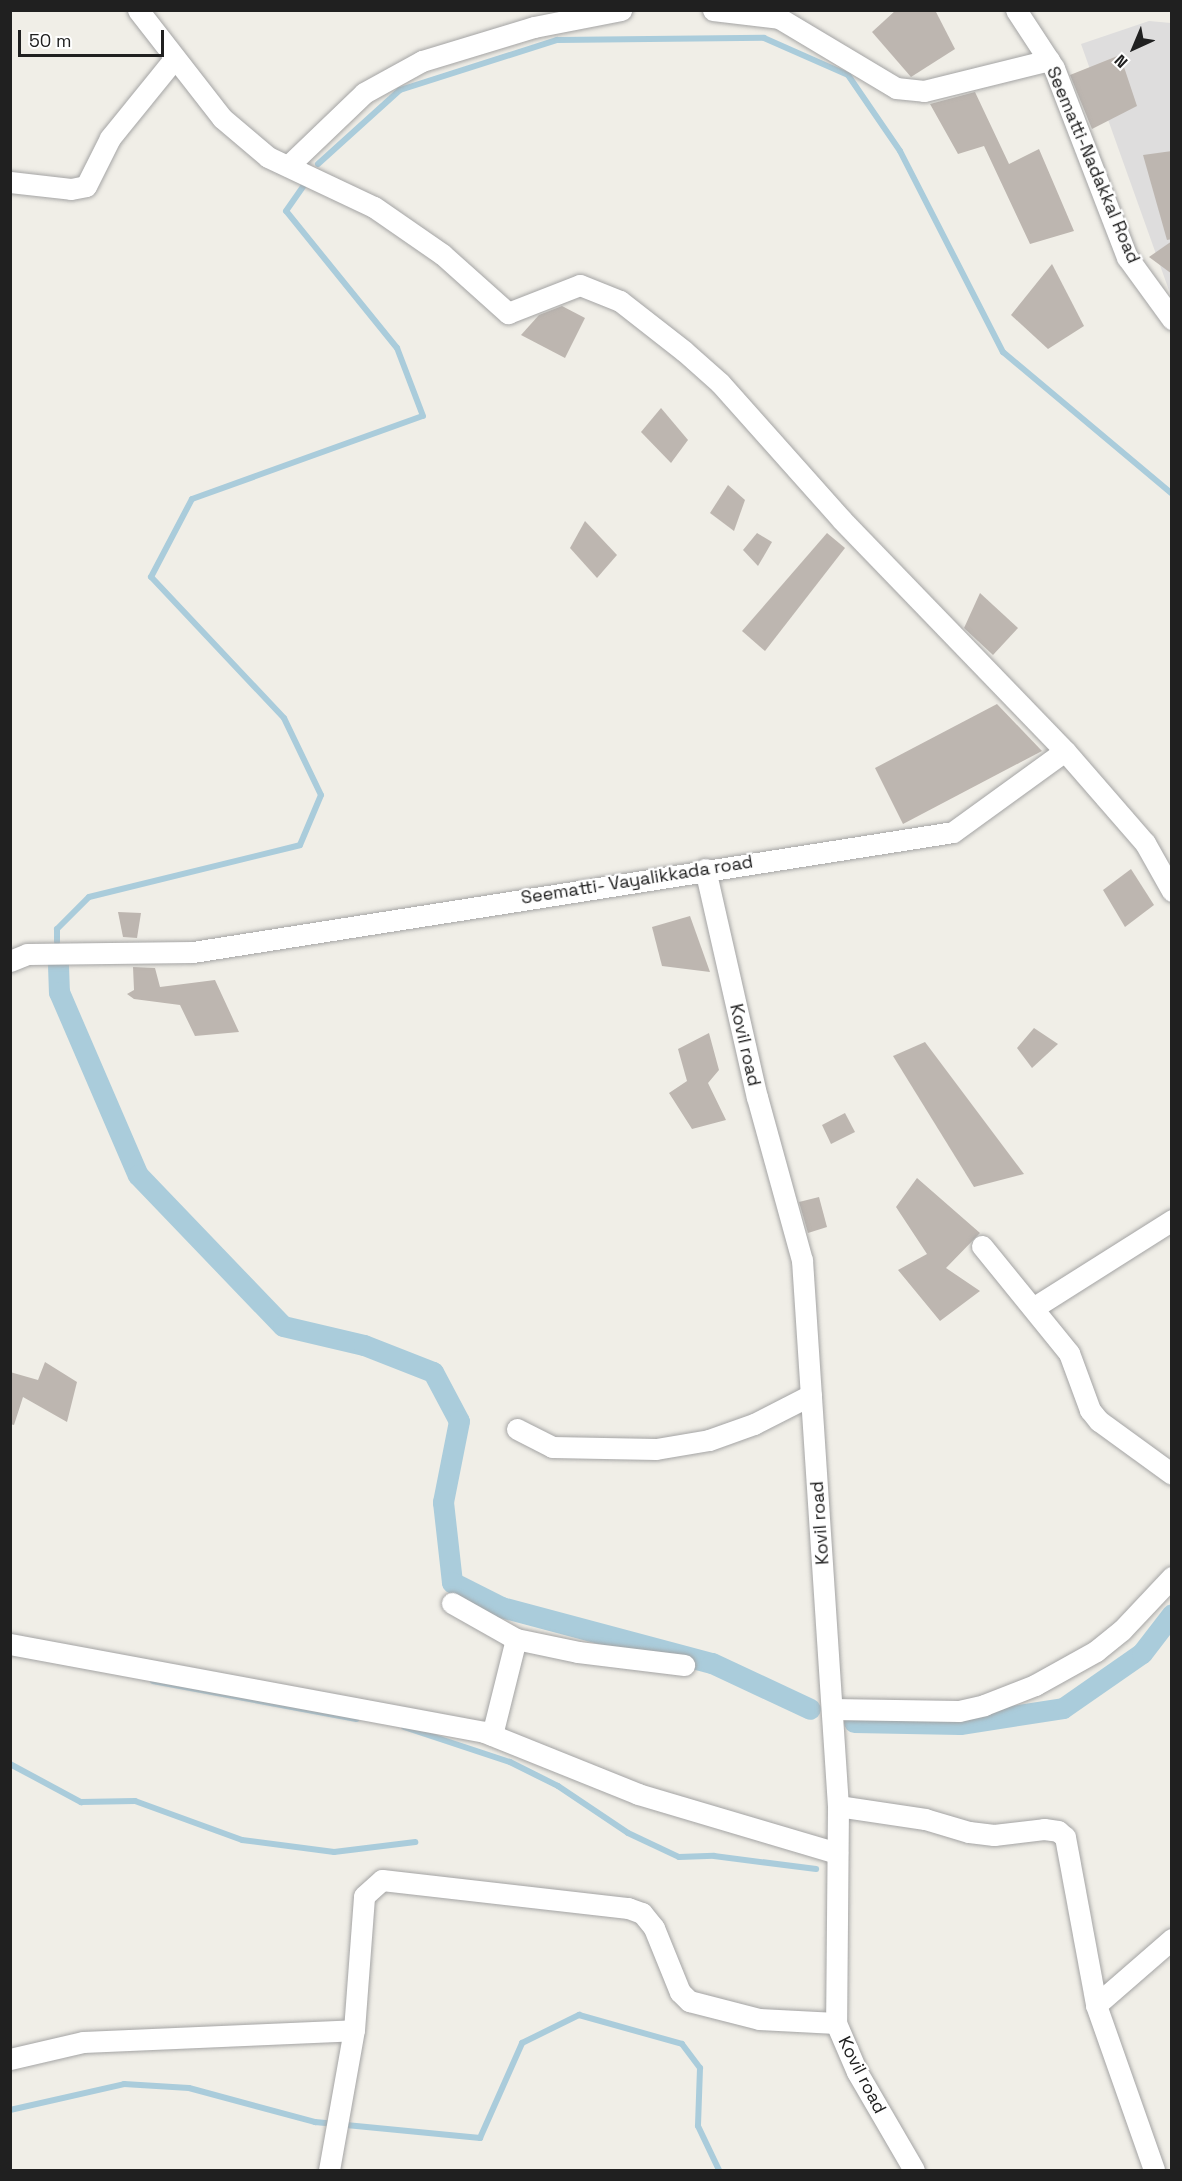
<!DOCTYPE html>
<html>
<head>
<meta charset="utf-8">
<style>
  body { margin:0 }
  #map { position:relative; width:1182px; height:2181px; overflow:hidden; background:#f0eee7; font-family:"Space Grotesk",sans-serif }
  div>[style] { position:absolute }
  .residential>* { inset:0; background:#dedddd }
  .stream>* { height:6px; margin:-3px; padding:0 3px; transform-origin:3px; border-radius:3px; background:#aaccdb }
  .canal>* { height:21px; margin:-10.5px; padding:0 10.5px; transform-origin:10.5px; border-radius:10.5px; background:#aaccdb }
  .building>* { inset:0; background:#bdb6b0 }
  .roads { filter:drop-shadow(0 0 2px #a4a4a4) drop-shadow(0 0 2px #a4a4a4) }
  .minor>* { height:21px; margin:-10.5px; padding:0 10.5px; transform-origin:10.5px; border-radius:10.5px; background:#fff }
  span { translate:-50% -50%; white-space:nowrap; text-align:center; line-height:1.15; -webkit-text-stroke:4.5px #fff; paint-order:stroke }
  .street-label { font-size:18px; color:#202020 }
  .frame { position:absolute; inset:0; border:12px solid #202020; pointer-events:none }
  .north { position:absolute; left:1104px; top:18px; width:60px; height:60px; -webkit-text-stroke:4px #fff; paint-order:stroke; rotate:224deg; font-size:16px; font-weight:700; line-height:24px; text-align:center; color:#202020 }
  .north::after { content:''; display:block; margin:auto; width:21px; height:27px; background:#202020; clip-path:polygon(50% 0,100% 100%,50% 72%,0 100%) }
  .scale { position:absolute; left:18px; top:30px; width:146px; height:27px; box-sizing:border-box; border:3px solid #202020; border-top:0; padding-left:8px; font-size:18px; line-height:21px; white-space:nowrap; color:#202020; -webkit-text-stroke:4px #fff; paint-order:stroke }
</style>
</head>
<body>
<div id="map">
  <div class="residential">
    <div style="clip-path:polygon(1149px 21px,1171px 23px,1171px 296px,1081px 44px)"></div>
  </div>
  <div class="stream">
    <div style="left:318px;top:164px;width:110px;rotate:-42.1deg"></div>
    <div style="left:400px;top:90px;width:165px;rotate:-17.7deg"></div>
    <div style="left:557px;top:40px;width:207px;rotate:-0.6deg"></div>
    <div style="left:764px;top:38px;width:92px;rotate:23.8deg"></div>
    <div style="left:848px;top:75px;width:92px;rotate:55.6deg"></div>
    <div style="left:900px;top:151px;width:226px;rotate:62.9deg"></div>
    <div style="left:1003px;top:352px;width:221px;rotate:40deg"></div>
    <div style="left:57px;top:942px;width:13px;rotate:-90deg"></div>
    <div style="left:57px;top:929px;width:45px;rotate:-45deg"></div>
    <div style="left:89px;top:897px;width:217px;rotate:-13.8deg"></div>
    <div style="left:300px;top:845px;width:54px;rotate:-67.2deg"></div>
    <div style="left:321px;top:795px;width:85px;rotate:-115.7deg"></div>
    <div style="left:284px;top:718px;width:194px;rotate:-133.3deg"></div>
    <div style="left:151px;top:577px;width:88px;rotate:-62.3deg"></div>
    <div style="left:192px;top:499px;width:245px;rotate:-19.8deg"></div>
    <div style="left:423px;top:416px;width:73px;rotate:-110.9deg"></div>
    <div style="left:397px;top:348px;width:176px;rotate:-129deg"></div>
    <div style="left:286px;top:211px;width:32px;rotate:-55deg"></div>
    <div style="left:153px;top:1681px;width:207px;rotate:10.6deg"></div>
    <div style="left:404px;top:1727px;width:112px;rotate:18.3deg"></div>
    <div style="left:510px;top:1762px;width:54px;rotate:26.6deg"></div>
    <div style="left:558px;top:1786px;width:84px;rotate:33.9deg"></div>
    <div style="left:628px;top:1833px;width:56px;rotate:25.2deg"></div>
    <div style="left:679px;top:1857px;width:35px;rotate:-2deg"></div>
    <div style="left:714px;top:1856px;width:103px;rotate:7.3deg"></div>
    <div style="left:10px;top:1764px;width:81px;rotate:28.2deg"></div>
    <div style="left:81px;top:1802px;width:54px;rotate:-1.1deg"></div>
    <div style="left:135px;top:1801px;width:114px;rotate:20deg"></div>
    <div style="left:242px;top:1840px;width:93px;rotate:7.4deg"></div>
    <div style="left:334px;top:1852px;width:82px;rotate:-7deg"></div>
    <div style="left:10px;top:2110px;width:117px;rotate:-12.8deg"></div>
    <div style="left:124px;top:2084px;width:65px;rotate:3.5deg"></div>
    <div style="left:189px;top:2088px;width:131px;rotate:15.1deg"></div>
    <div style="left:315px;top:2122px;width:166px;rotate:5.5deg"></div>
    <div style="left:480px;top:2138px;width:104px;rotate:-66.1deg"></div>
    <div style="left:522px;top:2043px;width:64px;rotate:-26.2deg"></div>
    <div style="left:579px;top:2015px;width:107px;rotate:15.7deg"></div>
    <div style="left:682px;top:2044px;width:30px;rotate:53deg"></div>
    <div style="left:700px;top:2068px;width:58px;rotate:92deg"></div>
    <div style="left:698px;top:2126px;width:49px;rotate:64.5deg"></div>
  </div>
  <div class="canal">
    <div style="left:58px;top:965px;width:27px;rotate:88deg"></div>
    <div style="left:59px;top:992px;width:199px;rotate:66.7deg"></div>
    <div style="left:138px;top:1175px;width:209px;rotate:46.2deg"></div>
    <div style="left:283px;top:1326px;width:83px;rotate:13.2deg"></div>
    <div style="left:364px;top:1345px;width:74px;rotate:21.4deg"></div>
    <div style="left:433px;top:1372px;width:55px;rotate:62deg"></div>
    <div style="left:459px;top:1421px;width:83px;rotate:101.2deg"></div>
    <div style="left:443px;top:1502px;width:81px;rotate:83.6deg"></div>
    <div style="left:452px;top:1582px;width:55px;rotate:27deg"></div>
    <div style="left:501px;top:1607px;width:218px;rotate:14.9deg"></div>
    <div style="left:712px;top:1663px;width:108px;rotate:25.1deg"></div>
    <div style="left:854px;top:1722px;width:106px;rotate:1.1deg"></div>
    <div style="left:960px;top:1724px;width:104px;rotate:-8.8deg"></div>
    <div style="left:1063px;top:1708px;width:96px;rotate:-34.8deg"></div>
    <div style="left:1142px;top:1653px;width:49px;rotate:-52.4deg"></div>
  </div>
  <div class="building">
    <div style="clip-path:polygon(896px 10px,935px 10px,955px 49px,911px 77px,872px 32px)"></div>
    <div style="clip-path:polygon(1120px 55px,1137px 106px,1092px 129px,1070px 75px)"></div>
    <div style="clip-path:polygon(975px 92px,1009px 164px,1039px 149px,1074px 231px,1030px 244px,984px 146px,958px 154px,930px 104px)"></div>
    <div style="clip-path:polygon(1172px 151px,1172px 239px,1167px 240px,1143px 155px)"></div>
    <div style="clip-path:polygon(1172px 241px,1172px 274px,1149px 257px)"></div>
    <div style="clip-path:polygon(1052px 264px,1084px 326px,1048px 349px,1011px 315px)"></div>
    <div style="clip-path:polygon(562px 306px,585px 318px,565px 358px,521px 335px,539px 315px)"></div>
    <div style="clip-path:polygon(661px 408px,688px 440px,671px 463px,641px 432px)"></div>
    <div style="clip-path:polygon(728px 485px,745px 500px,734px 531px,710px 513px)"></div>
    <div style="clip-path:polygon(585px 521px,617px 555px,597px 578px,570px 548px)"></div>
    <div style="clip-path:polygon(757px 533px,772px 542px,758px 566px,743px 550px)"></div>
    <div style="clip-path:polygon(827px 533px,845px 548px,765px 651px,742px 631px)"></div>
    <div style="clip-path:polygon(980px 593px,1018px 628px,993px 655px,964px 628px)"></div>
    <div style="clip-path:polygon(997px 704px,1042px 751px,903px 824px,875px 768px)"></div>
    <div style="clip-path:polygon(1131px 869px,1154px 905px,1125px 927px,1103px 890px)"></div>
    <div style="clip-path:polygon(118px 912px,141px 913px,137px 938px,123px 937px)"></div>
    <div style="clip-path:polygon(690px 916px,710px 972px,662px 966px,652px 927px)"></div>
    <div style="clip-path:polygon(133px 967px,155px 968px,160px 987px,215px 980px,239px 1032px,195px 1036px,180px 1005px,134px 999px,127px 994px,134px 990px)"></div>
    <div style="clip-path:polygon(1034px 1028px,1058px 1044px,1032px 1068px,1017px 1048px)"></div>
    <div style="clip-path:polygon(709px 1033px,719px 1070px,708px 1083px,726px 1120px,692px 1129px,669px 1093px,687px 1081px,678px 1049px)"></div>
    <div style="clip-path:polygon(925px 1042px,1024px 1174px,974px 1187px,893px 1056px)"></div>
    <div style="clip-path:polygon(845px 1113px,855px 1132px,831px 1144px,822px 1125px)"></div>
    <div style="clip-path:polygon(917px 1178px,980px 1233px,946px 1268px,980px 1291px,940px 1321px,898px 1270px,927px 1254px,896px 1207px)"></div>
    <div style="clip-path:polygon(819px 1197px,827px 1227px,808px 1233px,799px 1202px)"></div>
    <div style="clip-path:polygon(45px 1362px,77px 1382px,67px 1422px,23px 1397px,14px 1425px,10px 1424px,10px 1372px,38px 1380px)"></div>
  </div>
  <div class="roads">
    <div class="minor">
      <div style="left:138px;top:10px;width:137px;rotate:52.1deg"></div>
      <div style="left:222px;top:118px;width:60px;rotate:40.3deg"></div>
      <div style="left:268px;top:157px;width:117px;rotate:25.3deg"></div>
      <div style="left:374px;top:207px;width:83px;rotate:34.7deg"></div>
      <div style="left:442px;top:254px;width:89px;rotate:41.8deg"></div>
      <div style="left:508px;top:313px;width:77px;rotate:-21.3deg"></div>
      <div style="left:580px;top:285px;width:43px;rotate:21.8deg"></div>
      <div style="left:620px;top:301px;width:81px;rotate:38deg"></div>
      <div style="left:684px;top:351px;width:48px;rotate:41.6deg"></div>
      <div style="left:720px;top:383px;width:183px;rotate:48.3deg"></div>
      <div style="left:842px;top:520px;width:321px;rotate:46deg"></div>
      <div style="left:713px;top:10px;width:66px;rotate:6.9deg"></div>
      <div style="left:779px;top:18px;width:136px;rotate:30.9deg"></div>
      <div style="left:896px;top:88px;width:28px;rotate:6deg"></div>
      <div style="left:924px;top:91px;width:129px;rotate:-13.9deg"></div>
      <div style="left:1016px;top:10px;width:69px;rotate:56.8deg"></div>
      <div style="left:1054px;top:68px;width:203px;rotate:68.9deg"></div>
      <div style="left:1127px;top:257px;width:77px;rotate:54deg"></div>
      <div style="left:288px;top:166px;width:105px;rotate:-43.8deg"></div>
      <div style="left:364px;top:93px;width:66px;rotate:-28.9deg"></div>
      <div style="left:422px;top:61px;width:117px;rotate:-16.9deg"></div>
      <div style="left:534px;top:27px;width:89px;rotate:-11.1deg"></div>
      <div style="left:10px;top:182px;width:61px;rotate:6.5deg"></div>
      <div style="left:71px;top:189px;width:15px;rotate:-11deg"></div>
      <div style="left:86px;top:186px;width:54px;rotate:-63.4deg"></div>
      <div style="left:110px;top:138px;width:102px;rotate:-51deg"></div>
      <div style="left:705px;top:869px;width:234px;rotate:77.2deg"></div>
      <div style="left:757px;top:1097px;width:169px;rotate:74.6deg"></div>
      <div style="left:802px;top:1260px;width:547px;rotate:86.23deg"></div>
      <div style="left:838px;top:1806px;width:217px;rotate:90.5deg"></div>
      <div style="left:836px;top:2023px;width:53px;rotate:66.8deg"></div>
      <div style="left:857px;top:2072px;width:113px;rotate:59.8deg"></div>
      <div style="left:10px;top:961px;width:18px;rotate:-22deg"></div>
      <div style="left:27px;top:954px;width:166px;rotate:-0.7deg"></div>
      <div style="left:193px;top:952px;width:769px;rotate:-8.97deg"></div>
      <div style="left:953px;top:832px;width:138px;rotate:-35.9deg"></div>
      <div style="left:1065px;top:751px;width:122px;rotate:49deg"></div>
      <div style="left:1145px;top:843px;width:55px;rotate:60.6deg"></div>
      <div style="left:982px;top:1246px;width:138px;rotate:50.9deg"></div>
      <div style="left:1069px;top:1353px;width:61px;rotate:69.8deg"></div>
      <div style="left:1090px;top:1410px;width:14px;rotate:51deg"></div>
      <div style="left:1099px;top:1421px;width:90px;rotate:36deg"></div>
      <div style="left:1033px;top:1308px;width:165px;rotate:-32.3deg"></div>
      <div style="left:517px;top:1429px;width:39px;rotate:27deg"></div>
      <div style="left:552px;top:1447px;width:104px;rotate:1.1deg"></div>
      <div style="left:656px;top:1449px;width:54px;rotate:-9.6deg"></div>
      <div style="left:709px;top:1440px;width:48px;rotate:-19.6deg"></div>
      <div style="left:754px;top:1424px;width:64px;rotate:-27deg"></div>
      <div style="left:452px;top:1603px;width:73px;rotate:29.4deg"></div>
      <div style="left:10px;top:1644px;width:482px;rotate:10.5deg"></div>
      <div style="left:484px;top:1732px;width:166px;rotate:21.9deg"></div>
      <div style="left:638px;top:1794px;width:208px;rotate:16.5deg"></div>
      <div style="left:832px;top:1709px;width:127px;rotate:0.9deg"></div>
      <div style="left:959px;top:1711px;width:26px;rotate:-13deg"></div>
      <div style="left:984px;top:1705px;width:55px;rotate:-21.4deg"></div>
      <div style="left:1035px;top:1685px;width:70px;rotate:-29.1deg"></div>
      <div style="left:1096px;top:1651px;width:33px;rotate:-39deg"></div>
      <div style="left:1122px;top:1630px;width:73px;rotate:-46.7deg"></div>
      <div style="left:492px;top:1735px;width:99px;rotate:-76deg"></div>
      <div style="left:516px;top:1639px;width:63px;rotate:11.8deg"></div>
      <div style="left:578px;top:1652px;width:107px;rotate:7deg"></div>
      <div style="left:838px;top:1806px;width:88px;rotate:8.5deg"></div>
      <div style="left:925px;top:1819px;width:46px;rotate:16.5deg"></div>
      <div style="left:969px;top:1832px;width:25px;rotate:7deg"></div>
      <div style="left:994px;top:1835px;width:50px;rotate:-6.8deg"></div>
      <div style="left:1044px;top:1829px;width:14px;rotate:8deg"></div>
      <div style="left:1058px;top:1831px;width:9px;rotate:41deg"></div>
      <div style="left:1065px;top:1837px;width:171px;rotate:79.5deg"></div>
      <div style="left:1096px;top:2005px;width:175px;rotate:70.6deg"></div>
      <div style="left:1096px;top:2005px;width:101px;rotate:-41deg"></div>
      <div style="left:10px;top:2059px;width:75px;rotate:-13.1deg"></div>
      <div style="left:83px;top:2042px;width:271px;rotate:-2.5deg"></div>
      <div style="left:329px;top:2170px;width:142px;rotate:-79.9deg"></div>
      <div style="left:354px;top:2030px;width:134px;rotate:-85.7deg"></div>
      <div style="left:364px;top:1896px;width:24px;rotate:-42deg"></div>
      <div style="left:382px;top:1880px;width:248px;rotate:6.5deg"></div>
      <div style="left:628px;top:1908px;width:15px;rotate:20deg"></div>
      <div style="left:642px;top:1913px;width:19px;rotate:51deg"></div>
      <div style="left:654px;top:1928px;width:69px;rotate:67.9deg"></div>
      <div style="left:680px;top:1992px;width:13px;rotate:45deg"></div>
      <div style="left:689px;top:2001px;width:72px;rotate:14.4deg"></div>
      <div style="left:759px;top:2019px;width:77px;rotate:3deg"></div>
    </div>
  </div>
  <div class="street-label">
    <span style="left:1093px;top:165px;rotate:67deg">Seematti-Nadakkal Road</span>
    <span style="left:637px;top:880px;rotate:-9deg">Seematti- Vayalikkada road</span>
    <span style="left:745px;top:1045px;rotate:77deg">Kovil road</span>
    <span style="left:820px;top:1523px;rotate:-94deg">Kovil road</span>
    <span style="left:862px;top:2075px;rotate:63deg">Kovil road</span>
  </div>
  <div class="frame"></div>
  <div class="north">N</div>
  <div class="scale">50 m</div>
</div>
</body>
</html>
